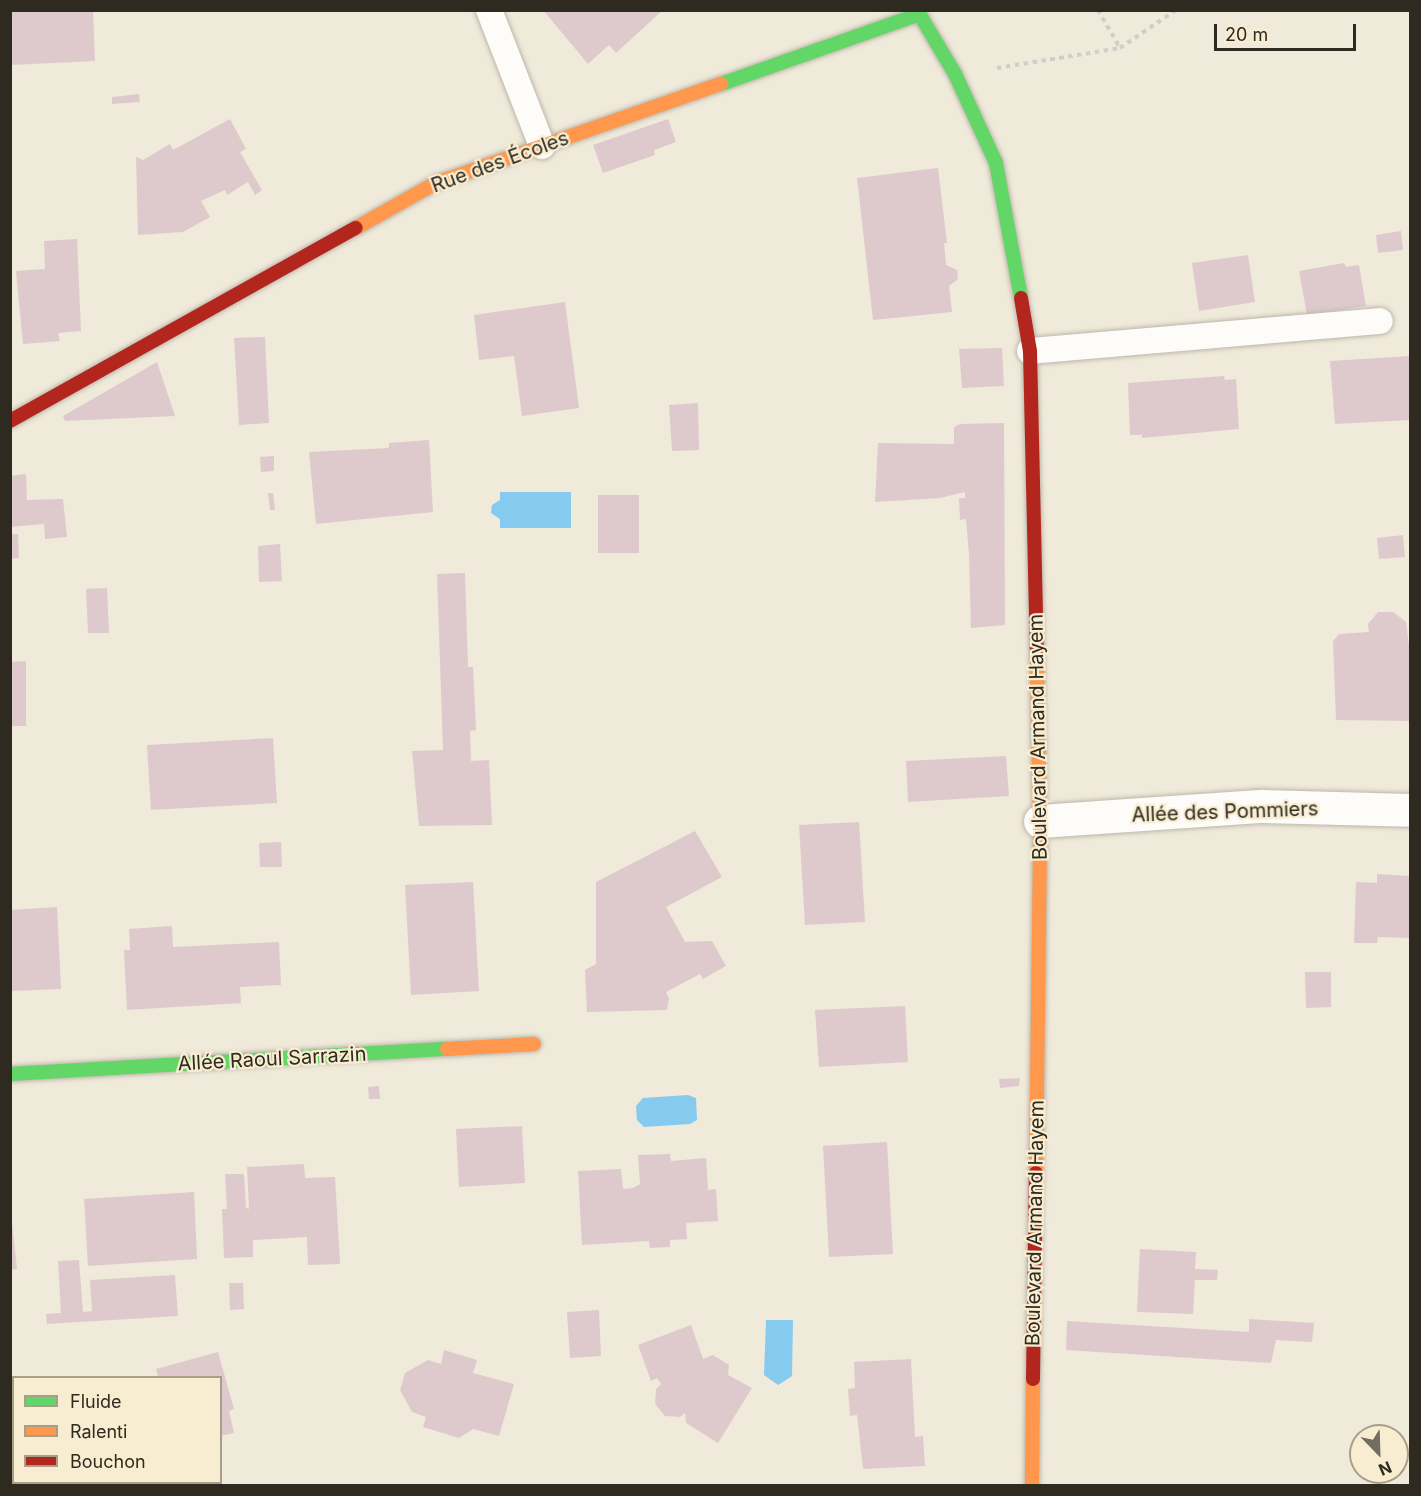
<!DOCTYPE html>
<html>
<head>
<meta charset="utf-8">
<style>
  body { margin:0 }
  #map { position:relative; width:1421px; height:1496px; overflow:hidden; background:#f0eada; font-family:Inter,sans-serif }
  div>[style] { position:absolute }
  .water>* { inset:0; background:#85caef }
  .building>* { inset:0; background:#decacc }
  .path>* { height:4px; margin-top:-2px; transform-origin:0; background:repeating-linear-gradient(90deg,#d0cec8 0 4.5px,transparent 0 9px) }
  .roads { filter:drop-shadow(0 0 2px #bcb7ab) drop-shadow(0 0 2px #bcb7ab) }
  .lane>* { height:26px; margin:-13px; padding:0 13px; transform-origin:13px; border-radius:13px; background:#fdfcf9 }
  .street>* { height:33px; margin:-16.5px; padding:0 16.5px; transform-origin:16.5px; border-radius:16.5px; background:#fdfcf9 }
  .fast>* { height:14px; margin:-7px; padding:0 7px; transform-origin:7px; border-radius:7px; background:#63d668 }
  .slow>* { height:14px; margin:-7px; padding:0 7px; transform-origin:7px; border-radius:7px; background:#ff974d }
  .jam>* { height:14px; margin:-7px; padding:0 7px; transform-origin:7px; border-radius:7px; background:#b3261e }
  span { translate:-50% -50%; white-space:nowrap; text-align:center; line-height:1.15; -webkit-text-stroke:4.5px #f9edd1; paint-order:stroke }
  .street-label { font-size:20px; color:#2e2a1f }
  .frame { position:absolute; inset:0; border:12px solid #2e2a1f; pointer-events:none }
  .legend { position:absolute; left:12px; top:1376px; width:210px; height:108px; box-sizing:border-box; background:#f9edd1; border:2px solid #a89f8a; margin:0; padding:8px 10px; list-style:none; font-size:18px; color:#2e2a1f }
  .legend li { display:flex; align-items:center; gap:12px; height:30px }
  .legend b { width:30px; border:2px solid #a89f8a }
  .north { position:absolute; left:1349px; top:1424px; width:60px; height:60px; box-sizing:border-box; background:#f9edd1; border:2px solid #a89f8a; border-radius:50%; rotate:157deg; font-size:16px; font-weight:700; line-height:24px; text-align:center; color:#2e2a1f }
  .north::after { content:''; display:block; margin:auto; width:21px; height:27px; background:#726d60; clip-path:polygon(50% 0,100% 100%,50% 72%,0 100%) }
  .scale { position:absolute; left:1214px; top:24px; width:142px; height:27px; box-sizing:border-box; border:3px solid #2e2a1f; border-top:0; padding-left:8px; font-size:18px; line-height:21px; white-space:nowrap; color:#2e2a1f; -webkit-text-stroke:4px #f9edd1; paint-order:stroke }
</style>
</head>
<body>
<div id="map">
  <div class="water">
    <div style="clip-path:polygon(500px 492px,571px 492px,571px 528px,500px 528px,500px 519px,491px 513px,492px 505px,500px 500px)"></div>
    <div style="clip-path:polygon(688px 1095px,696px 1098px,697px 1120px,690px 1124px,644px 1127px,637px 1120px,636px 1106px,643px 1098px)"></div>
    <div style="clip-path:polygon(766px 1320px,793px 1320px,792px 1376px,778px 1385px,764px 1375px)"></div>
  </div>
  <div class="building">
    <div style="clip-path:polygon(10px 10px,93px 10px,95px 61px,10px 65px)"></div>
    <div style="clip-path:polygon(543px 10px,663px 10px,616px 53px,609px 45px,588px 64px)"></div>
    <div style="clip-path:polygon(139px 94px,140px 102px,112px 104px,112px 97px)"></div>
    <div style="clip-path:polygon(230px 119px,246px 149px,240px 152px,262px 190px,255px 195px,248px 182px,227px 195px,225px 190px,201px 201px,210px 217px,183px 232px,138px 235px,136px 157px,143px 160px,170px 144px,173px 150px)"></div>
    <div style="clip-path:polygon(668px 119px,676px 142px,654px 150px,655px 155px,603px 173px,593px 145px)"></div>
    <div style="clip-path:polygon(938px 168px,947px 243px,944px 243px,946px 265px,957px 270px,958px 279px,949px 286px,952px 312px,873px 320px,857px 178px)"></div>
    <div style="clip-path:polygon(1401px 231px,1403px 250px,1378px 253px,1376px 235px)"></div>
    <div style="clip-path:polygon(77px 239px,81px 331px,58px 333px,60px 341px,23px 344px,16px 271px,45px 269px,44px 241px)"></div>
    <div style="clip-path:polygon(1248px 255px,1255px 302px,1199px 311px,1192px 263px)"></div>
    <div style="clip-path:polygon(1344px 263px,1346px 267px,1359px 265px,1366px 306px,1307px 315px,1299px 271px)"></div>
    <div style="clip-path:polygon(565px 302px,579px 408px,522px 416px,514px 356px,479px 360px,474px 315px)"></div>
    <div style="clip-path:polygon(265px 337px,269px 423px,239px 425px,234px 338px)"></div>
    <div style="clip-path:polygon(1002px 348px,1004px 386px,962px 388px,959px 349px)"></div>
    <div style="clip-path:polygon(1410px 356px,1410px 420px,1335px 424px,1330px 361px)"></div>
    <div style="clip-path:polygon(157px 362px,175px 416px,65px 421px,63px 416px)"></div>
    <div style="clip-path:polygon(1224px 376px,1225px 380px,1236px 379px,1239px 429px,1142px 438px,1142px 435px,1130px 435px,1128px 383px)"></div>
    <div style="clip-path:polygon(698px 403px,699px 450px,672px 451px,669px 405px)"></div>
    <div style="clip-path:polygon(1004px 423px,1005px 625px,971px 628px,969px 554px,966px 519px,960px 520px,959px 498px,965px 498px,965px 492px,940px 498px,875px 502px,878px 443px,954px 444px,954px 427px,960px 424px)"></div>
    <div style="clip-path:polygon(429px 440px,433px 512px,316px 524px,309px 452px,389px 448px,389px 443px)"></div>
    <div style="clip-path:polygon(274px 456px,274px 471px,261px 472px,260px 457px)"></div>
    <div style="clip-path:polygon(26px 474px,27px 500px,63px 499px,67px 537px,45px 539px,44px 524px,10px 527px,10px 476px)"></div>
    <div style="clip-path:polygon(268px 493px,273px 493px,275px 510px,270px 510px)"></div>
    <div style="clip-path:polygon(598px 495px,639px 495px,639px 553px,598px 553px)"></div>
    <div style="clip-path:polygon(10px 534px,18px 534px,19px 558px,10px 559px)"></div>
    <div style="clip-path:polygon(1403px 535px,1405px 557px,1379px 559px,1377px 538px)"></div>
    <div style="clip-path:polygon(280px 544px,282px 581px,259px 582px,258px 546px)"></div>
    <div style="clip-path:polygon(465px 573px,468px 667px,473px 667px,476px 730px,470px 731px,471px 761px,489px 760px,492px 825px,419px 826px,412px 751px,443px 750px,437px 574px)"></div>
    <div style="clip-path:polygon(107px 588px,109px 633px,88px 633px,86px 589px)"></div>
    <div style="clip-path:polygon(1378px 612px,1393px 612px,1406px 622px,1410px 654px,1410px 721px,1336px 720px,1333px 641px,1339px 634px,1369px 632px,1368px 624px)"></div>
    <div style="clip-path:polygon(26px 661px,26px 726px,10px 726px,10px 662px)"></div>
    <div style="clip-path:polygon(273px 738px,277px 803px,151px 810px,147px 745px)"></div>
    <div style="clip-path:polygon(1006px 756px,1009px 796px,908px 802px,906px 761px)"></div>
    <div style="clip-path:polygon(859px 822px,865px 922px,805px 925px,799px 825px)"></div>
    <div style="clip-path:polygon(695px 831px,722px 877px,666px 907px,685px 942px,712px 941px,726px 966px,703px 979px,700px 974px,666px 992px,669px 998px,667px 1010px,587px 1012px,585px 970px,596px 964px,596px 882px)"></div>
    <div style="clip-path:polygon(281px 842px,282px 867px,260px 867px,259px 843px)"></div>
    <div style="clip-path:polygon(1377px 874px,1410px 876px,1410px 938px,1378px 937px,1377px 943px,1354px 943px,1356px 882px,1377px 883px)"></div>
    <div style="clip-path:polygon(473px 882px,479px 991px,411px 995px,405px 885px)"></div>
    <div style="clip-path:polygon(57px 907px,61px 989px,10px 991px,10px 910px)"></div>
    <div style="clip-path:polygon(172px 926px,173px 947px,279px 942px,281px 985px,240px 987px,241px 1003px,127px 1010px,124px 950px,130px 950px,129px 929px)"></div>
    <div style="clip-path:polygon(1305px 972px,1331px 972px,1331px 1007px,1306px 1008px)"></div>
    <div style="clip-path:polygon(905px 1006px,908px 1062px,819px 1067px,815px 1010px)"></div>
    <div style="clip-path:polygon(1020px 1078px,1019px 1086px,1000px 1088px,999px 1079px)"></div>
    <div style="clip-path:polygon(379px 1086px,380px 1099px,369px 1099px,368px 1087px)"></div>
    <div style="clip-path:polygon(522px 1126px,525px 1183px,459px 1187px,456px 1129px)"></div>
    <div style="clip-path:polygon(887px 1142px,893px 1254px,829px 1257px,823px 1146px)"></div>
    <div style="clip-path:polygon(670px 1154px,671px 1161px,706px 1158px,708px 1190px,716px 1189px,718px 1221px,686px 1223px,687px 1239px,670px 1240px,670px 1247px,650px 1248px,649px 1241px,582px 1245px,578px 1171px,621px 1169px,623px 1189px,633px 1188px,640px 1184px,638px 1155px)"></div>
    <div style="clip-path:polygon(304px 1164px,305px 1178px,335px 1177px,340px 1264px,308px 1265px,307px 1237px,253px 1240px,253px 1257px,224px 1258px,222px 1209px,227px 1209px,225px 1174px,244px 1174px,246px 1208px,249px 1209px,247px 1167px)"></div>
    <div style="clip-path:polygon(194px 1192px,197px 1259px,88px 1266px,84px 1199px)"></div>
    <div style="clip-path:polygon(10px 1204px,17px 1269px,10px 1270px)"></div>
    <div style="clip-path:polygon(1140px 1249px,1196px 1252px,1195px 1269px,1218px 1270px,1217px 1280px,1195px 1280px,1193px 1314px,1137px 1312px)"></div>
    <div style="clip-path:polygon(79px 1260px,83px 1312px,92px 1311px,90px 1280px,175px 1275px,178px 1316px,47px 1324px,46px 1314px,61px 1313px,58px 1261px)"></div>
    <div style="clip-path:polygon(229px 1283px,243px 1283px,244px 1309px,230px 1310px)"></div>
    <div style="clip-path:polygon(599px 1310px,601px 1356px,570px 1358px,567px 1312px)"></div>
    <div style="clip-path:polygon(1249px 1319px,1314px 1323px,1312px 1342px,1276px 1340px,1271px 1363px,1066px 1350px,1067px 1321px,1249px 1332px)"></div>
    <div style="clip-path:polygon(691px 1325px,703px 1359px,713px 1355px,729px 1365px,728px 1375px,752px 1388px,718px 1443px,686px 1423px,685px 1413px,680px 1417px,665px 1416px,655px 1404px,656px 1389px,661px 1384px,657px 1378px,651px 1381px,638px 1345px)"></div>
    <div style="clip-path:polygon(444px 1350px,477px 1360px,473px 1373px,514px 1384px,499px 1436px,473px 1429px,459px 1438px,423px 1427px,426px 1417px,412px 1412px,400px 1390px,405px 1373px,428px 1360px,441px 1364px)"></div>
    <div style="clip-path:polygon(218px 1352px,234px 1409px,229px 1411px,234px 1433px,220px 1436px,220px 1377px,158px 1377px,156px 1369px)"></div>
    <div style="clip-path:polygon(911px 1359px,915px 1437px,923px 1436px,925px 1466px,863px 1469px,857px 1415px,850px 1416px,848px 1389px,855px 1388px,854px 1362px)"></div>
  </div>
  <div class="path">
    <div style="left:1098px;top:10px;width:44px;rotate:59.9deg"></div>
    <div style="left:997px;top:68px;width:125px;rotate:-9.2deg"></div>
    <div style="left:1120px;top:48px;width:68px;rotate:-34.2deg"></div>
  </div>
  <div class="roads">
    <div class="lane">
      <div style="left:489px;top:10px;width:146px;rotate:68.7deg"></div>
      <div style="left:1030px;top:351px;width:351px;rotate:-4.9deg"></div>
    </div>
    <div class="street">
      <div style="left:1040px;top:821px;width:223px;rotate:-3.9deg"></div>
      <div style="left:1262px;top:806px;width:148px;rotate:1.5deg"></div>
    </div>
    <div class="fast">
      <div style="left:917px;top:10px;width:74px;rotate:59.3deg"></div>
      <div style="left:955px;top:74px;width:98px;rotate:65.3deg"></div>
      <div style="left:996px;top:163px;width:137px;rotate:79.5deg"></div>
      <div style="left:721px;top:84px;width:211px;rotate:-19.4deg"></div>
      <div style="left:10px;top:1074px;width:438px;rotate:-3.3deg"></div>
    </div>
    <div class="slow">
      <div style="left:356px;top:228px;width:92px;rotate:-29.4deg"></div>
      <div style="left:436px;top:183px;width:302px;rotate:-19.2deg"></div>
      <div style="left:447px;top:1049px;width:87px;rotate:-3.3deg"></div>
      <div style="left:1036px;top:1173px;width:352px;rotate:-89.3deg"></div>
      <div style="left:1040px;top:821px;width:160px;rotate:-91.1deg"></div>
      <div style="left:1032px;top:1486px;width:107px;rotate:-89.5deg"></div>
    </div>
    <div class="jam">
      <div style="left:1021px;top:298px;width:54px;rotate:80.4deg"></div>
      <div style="left:1030px;top:351px;width:310px;rotate:88.7deg"></div>
      <div style="left:10px;top:421px;width:396px;rotate:-29.2deg"></div>
      <div style="left:1033px;top:1379px;width:206px;rotate:-89.2deg"></div>
    </div>
  </div>
  <div class="street-label">
    <span style="left:500px;top:162px;rotate:-20deg">Rue des Écoles</span>
    <span style="left:1038px;top:737px;rotate:-91deg">Boulevard Armand Hayem</span>
    <span style="left:1225px;top:812px;rotate:-2deg">Allée des Pommiers</span>
    <span style="left:272px;top:1059px;rotate:-3deg">Allée Raoul Sarrazin</span>
    <span style="left:1035px;top:1223px;rotate:-89deg">Boulevard Armand Hayem</span>
  </div>
  <div class="frame"></div>
  <ul class="legend">
  <li><b style="height:8px;background:#63d668"></b>Fluide</li>
  <li><b style="height:8px;background:#ff974d"></b>Ralenti</li>
  <li><b style="height:8px;background:#b3261e"></b>Bouchon</li>
  </ul>
  <div class="north">N</div>
  <div class="scale">20 m</div>
</div>
</body>
</html>
